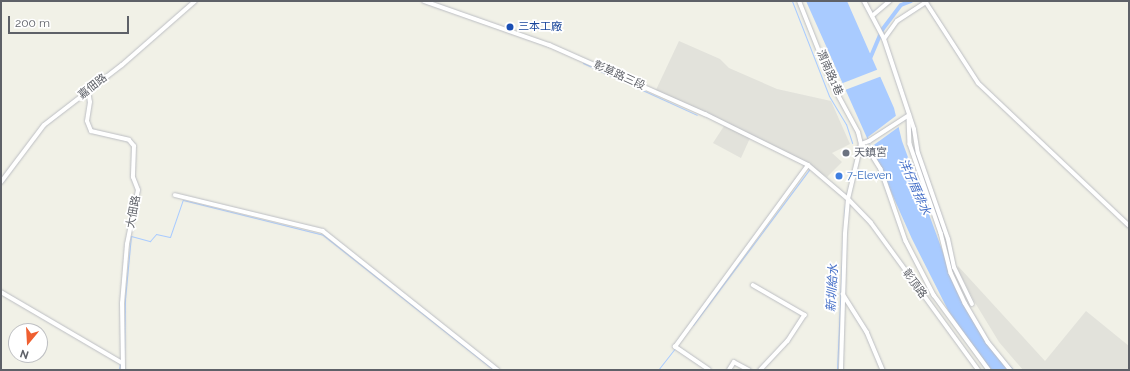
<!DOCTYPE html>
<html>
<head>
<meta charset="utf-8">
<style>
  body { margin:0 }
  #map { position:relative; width:1130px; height:371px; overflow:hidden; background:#f1f1e7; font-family:Raleway,"Noto Sans TC",sans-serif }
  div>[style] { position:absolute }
  .industrial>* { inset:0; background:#e2e2db }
  .water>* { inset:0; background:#a9cbff }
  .pier>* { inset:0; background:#f1f1e7 }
  .stream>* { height:1px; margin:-0.5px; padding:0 0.5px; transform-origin:0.5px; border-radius:0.5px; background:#a9cbff }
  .canal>* { height:4px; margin:-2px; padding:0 2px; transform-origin:2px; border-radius:2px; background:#a9cbff }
  .roads { filter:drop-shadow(0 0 1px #bcbec3) drop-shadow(0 0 1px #bcbec3) }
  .minor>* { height:3.5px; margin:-1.75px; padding:0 1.75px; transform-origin:1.75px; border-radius:1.75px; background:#fff }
  .tertiary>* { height:4px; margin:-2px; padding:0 2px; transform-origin:2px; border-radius:2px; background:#fff }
  .dots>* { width:11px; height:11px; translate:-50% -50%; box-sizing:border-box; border:2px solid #fff; border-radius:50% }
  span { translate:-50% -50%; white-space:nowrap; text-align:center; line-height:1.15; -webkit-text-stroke:3.5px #fff; paint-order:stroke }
  .transit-label { font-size:11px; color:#164399 }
  .left { translate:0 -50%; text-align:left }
  .street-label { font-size:11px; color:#5e6168 }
  .worship-label { font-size:11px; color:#5b616d }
  .shop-label { font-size:11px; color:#366cbe }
  .water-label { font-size:12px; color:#4670c8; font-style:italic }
  .frame { position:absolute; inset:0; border:2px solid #5e6168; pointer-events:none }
  .north { position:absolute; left:8px; top:323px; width:40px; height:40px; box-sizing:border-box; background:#fff; border:1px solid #bfc0c3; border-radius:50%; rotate:198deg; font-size:11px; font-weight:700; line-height:16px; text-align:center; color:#5e6168 }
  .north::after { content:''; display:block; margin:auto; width:14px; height:18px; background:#ef5f30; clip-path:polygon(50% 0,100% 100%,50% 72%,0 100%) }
  .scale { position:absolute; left:8px; top:16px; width:121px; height:18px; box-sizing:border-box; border:2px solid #5e6168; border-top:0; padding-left:5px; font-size:12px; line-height:14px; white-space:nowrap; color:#5e6168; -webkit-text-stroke:3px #fff; paint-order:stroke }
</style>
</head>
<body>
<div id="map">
  <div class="industrial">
    <div style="clip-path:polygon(679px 41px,720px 59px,729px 68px,777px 89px,831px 101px,850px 144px,832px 153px,842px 162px,827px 177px,808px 165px,655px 92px)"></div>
    <div style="clip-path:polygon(724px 126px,750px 138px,741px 158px,713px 143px)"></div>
    <div style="clip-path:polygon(958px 266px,1045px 361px,1086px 311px,1129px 346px,1129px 370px,1023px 370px,999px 342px,974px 301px,957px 268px)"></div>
  </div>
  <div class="water">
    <div style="clip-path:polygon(806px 1px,847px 1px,894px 108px,902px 141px,951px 274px,988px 342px,1014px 370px,990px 370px,949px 312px,912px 239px)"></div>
  </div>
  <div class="pier">
    <div style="clip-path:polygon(879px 69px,882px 76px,845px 90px,843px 83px)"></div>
    <div style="clip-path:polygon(897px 115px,900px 126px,871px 147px,868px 137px)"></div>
  </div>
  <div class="stream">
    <div style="left:792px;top:1px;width:102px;rotate:68.7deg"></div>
    <div style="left:829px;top:96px;width:33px;rotate:59deg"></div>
    <div style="left:846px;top:124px;width:20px;rotate:72deg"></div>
    <div style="left:583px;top:63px;width:125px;rotate:24.5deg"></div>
    <div style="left:844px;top:223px;width:17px;rotate:-87deg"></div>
    <div style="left:693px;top:325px;width:194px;rotate:-53.2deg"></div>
    <div style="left:124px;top:358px;width:59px;rotate:-89deg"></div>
    <div style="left:125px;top:299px;width:63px;rotate:-84.6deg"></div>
    <div style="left:131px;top:236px;width:20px;rotate:15deg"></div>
    <div style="left:150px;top:241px;width:9px;rotate:-49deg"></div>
    <div style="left:156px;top:234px;width:14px;rotate:12deg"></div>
    <div style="left:170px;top:237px;width:39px;rotate:-71deg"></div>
    <div style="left:183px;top:200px;width:144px;rotate:14deg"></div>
    <div style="left:323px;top:235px;width:218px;rotate:38.3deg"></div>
    <div style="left:119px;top:370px;width:7px;rotate:-82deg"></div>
    <div style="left:658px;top:370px;width:28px;rotate:-52deg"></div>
    <div style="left:837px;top:370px;width:130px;rotate:-87.4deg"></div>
  </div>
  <div class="canal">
    <div style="left:869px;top:61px;width:34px;rotate:-67deg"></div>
    <div style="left:882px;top:30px;width:31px;rotate:-53deg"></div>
    <div style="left:901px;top:5px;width:11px;rotate:-22deg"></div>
  </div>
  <div class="roads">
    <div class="minor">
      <div style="left:872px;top:16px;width:23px;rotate:-40deg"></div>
      <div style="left:884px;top:39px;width:22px;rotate:-54deg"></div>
      <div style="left:897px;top:21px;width:35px;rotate:-33deg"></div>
      <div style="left:909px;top:117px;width:27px;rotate:88deg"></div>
      <div style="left:910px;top:144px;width:94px;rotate:70.8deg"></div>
      <div style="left:941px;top:233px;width:41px;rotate:76deg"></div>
      <div style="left:951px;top:273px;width:33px;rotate:65deg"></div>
      <div style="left:965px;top:303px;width:45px;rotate:59.5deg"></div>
      <div style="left:988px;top:342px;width:36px;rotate:51deg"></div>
      <div style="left:861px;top:144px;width:10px;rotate:37deg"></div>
      <div style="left:869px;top:150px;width:22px;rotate:58deg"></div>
      <div style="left:881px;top:169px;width:76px;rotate:70.9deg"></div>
      <div style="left:906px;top:241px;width:61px;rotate:62.6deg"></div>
      <div style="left:934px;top:295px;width:93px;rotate:53.7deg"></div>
      <div style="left:175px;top:195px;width:152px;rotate:13.7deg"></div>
      <div style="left:323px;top:231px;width:223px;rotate:38.5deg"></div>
      <div style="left:753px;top:285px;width:60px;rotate:30deg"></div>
      <div style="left:805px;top:315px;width:31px;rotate:123deg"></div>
      <div style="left:788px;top:341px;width:40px;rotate:133deg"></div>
      <div style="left:1px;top:292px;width:139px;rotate:30.3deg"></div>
      <div style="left:843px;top:294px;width:45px;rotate:57.7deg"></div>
      <div style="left:867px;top:332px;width:41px;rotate:67.2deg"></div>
      <div style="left:709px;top:370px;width:41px;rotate:-145.9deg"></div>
      <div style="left:675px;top:347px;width:225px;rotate:-53.8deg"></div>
      <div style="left:729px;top:370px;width:9px;rotate:-58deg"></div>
      <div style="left:734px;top:362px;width:17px;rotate:28deg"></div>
    </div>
    <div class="tertiary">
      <div style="left:424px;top:1px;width:133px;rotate:19.4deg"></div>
      <div style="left:549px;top:45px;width:171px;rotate:23.9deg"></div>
      <div style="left:705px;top:114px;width:115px;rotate:26.3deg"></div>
      <div style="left:808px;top:165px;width:52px;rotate:40.4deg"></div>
      <div style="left:848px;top:199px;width:33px;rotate:46deg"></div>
      <div style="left:871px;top:223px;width:182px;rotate:53.9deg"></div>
      <div style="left:799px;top:1px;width:89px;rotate:68.3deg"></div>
      <div style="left:832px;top:84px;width:55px;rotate:61.6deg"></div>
      <div style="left:858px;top:132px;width:12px;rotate:76deg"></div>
      <div style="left:861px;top:144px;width:57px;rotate:103.3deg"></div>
      <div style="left:848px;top:199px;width:35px;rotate:95deg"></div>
      <div style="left:845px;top:234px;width:136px;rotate:91.7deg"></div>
      <div style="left:864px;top:1px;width:43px;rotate:62.2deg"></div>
      <div style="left:884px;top:39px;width:95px;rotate:71.6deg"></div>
      <div style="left:914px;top:129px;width:24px;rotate:81deg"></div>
      <div style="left:918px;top:153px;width:91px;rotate:70.8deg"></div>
      <div style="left:948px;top:239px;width:29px;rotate:78deg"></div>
      <div style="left:954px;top:267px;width:41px;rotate:64.1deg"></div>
      <div style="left:925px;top:1px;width:98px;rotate:57.1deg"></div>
      <div style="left:978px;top:83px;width:208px;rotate:43.4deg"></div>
      <div style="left:88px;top:90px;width:12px;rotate:81deg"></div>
      <div style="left:90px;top:102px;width:19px;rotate:99deg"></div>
      <div style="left:87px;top:121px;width:11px;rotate:68deg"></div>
      <div style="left:91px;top:131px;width:39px;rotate:13deg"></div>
      <div style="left:129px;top:140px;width:8px;rotate:50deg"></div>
      <div style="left:134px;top:146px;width:31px;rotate:92deg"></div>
      <div style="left:133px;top:177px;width:14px;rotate:69deg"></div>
      <div style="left:138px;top:190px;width:55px;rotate:101.5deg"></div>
      <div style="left:127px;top:244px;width:59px;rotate:94.8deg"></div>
      <div style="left:122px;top:303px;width:67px;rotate:89.1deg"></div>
      <div style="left:861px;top:144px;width:9px;rotate:-21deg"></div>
      <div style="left:869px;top:141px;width:48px;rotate:-33deg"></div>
      <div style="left:1px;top:182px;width:71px;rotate:-53deg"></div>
      <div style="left:44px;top:125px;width:98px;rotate:-37.6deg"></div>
      <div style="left:122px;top:65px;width:97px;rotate:-41.2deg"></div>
    </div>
  </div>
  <div class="dots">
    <div style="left:510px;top:27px;background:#1a4fb4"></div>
    <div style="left:846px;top:153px;background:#6b7280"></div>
    <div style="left:839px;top:176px;background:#3f7fe0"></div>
  </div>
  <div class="transit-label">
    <span class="left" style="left:518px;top:27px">三本工廠</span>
  </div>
  <div class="street-label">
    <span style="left:829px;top:73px;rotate:66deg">渭南路1巷</span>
    <span style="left:619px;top:76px;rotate:24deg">彰草路三段</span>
    <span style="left:93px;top:87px;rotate:-38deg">嘉佃路</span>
    <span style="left:134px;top:212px;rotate:-79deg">大佃路</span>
    <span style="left:914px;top:284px;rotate:54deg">彰頂路</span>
  </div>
  <div class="worship-label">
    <span class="left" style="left:854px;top:153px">天鎮宮</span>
  </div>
  <div class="shop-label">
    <span class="left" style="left:847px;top:176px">7-Eleven</span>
  </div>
  <div class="water-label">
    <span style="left:914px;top:187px;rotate:66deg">洋仔厝排水</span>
    <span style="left:833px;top:288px;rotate:-87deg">新圳給水</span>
  </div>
  <div class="frame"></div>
  <div class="north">N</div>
  <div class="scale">200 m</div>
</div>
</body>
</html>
